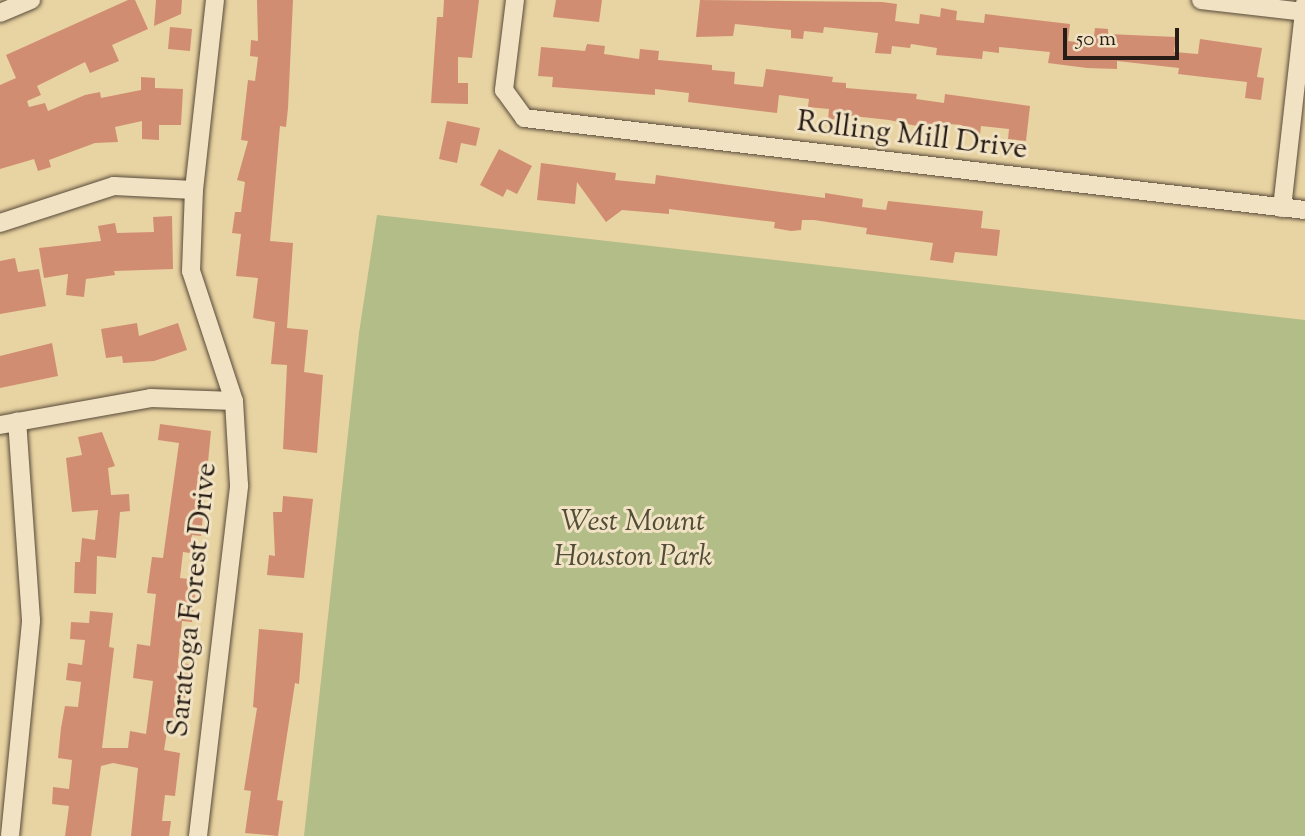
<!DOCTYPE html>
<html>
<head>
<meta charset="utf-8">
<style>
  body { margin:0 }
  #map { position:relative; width:1305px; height:836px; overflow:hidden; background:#e8d3a2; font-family:"Sorts Mill Goudy",serif }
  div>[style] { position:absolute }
  .green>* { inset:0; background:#b2bd88 }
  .building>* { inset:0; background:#d18d72 }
  .roads { filter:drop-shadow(0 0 2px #584a39) drop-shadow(0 0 2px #584a39) }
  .street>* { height:18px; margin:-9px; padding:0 9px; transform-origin:9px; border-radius:9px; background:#f0e2c3 }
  span { translate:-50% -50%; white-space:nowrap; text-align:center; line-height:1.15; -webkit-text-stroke:6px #f0e2c3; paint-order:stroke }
  .street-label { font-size:30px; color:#281d16 }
  .park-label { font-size:30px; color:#514d38; font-style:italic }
  .scale { position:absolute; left:1063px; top:28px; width:116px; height:32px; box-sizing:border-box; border:4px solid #281d16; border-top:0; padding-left:9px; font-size:21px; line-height:24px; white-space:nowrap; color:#281d16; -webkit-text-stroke:5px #f0e2c3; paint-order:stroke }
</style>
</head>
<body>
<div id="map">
  <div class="green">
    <div style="clip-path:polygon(377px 215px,1305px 320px,1305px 836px,304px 836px,359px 333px)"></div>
  </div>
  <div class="building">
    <div style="clip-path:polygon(128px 0,135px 0,148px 29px,112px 45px,119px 61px,90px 73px,85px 62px,37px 86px,41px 95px,27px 101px,29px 107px,45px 103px,48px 111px,85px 95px,100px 92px,101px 98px,141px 90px,141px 77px,155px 78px,155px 88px,183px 89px,181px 125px,159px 125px,159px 140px,142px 139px,142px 121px,115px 127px,118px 142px,95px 143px,49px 160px,51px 167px,38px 171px,34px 159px,0 169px,0 85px,16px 78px,6px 55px)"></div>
    <div style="clip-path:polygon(156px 0,182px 0,181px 14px,154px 26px)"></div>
    <div style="clip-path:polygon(257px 0,293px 0,288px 108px,286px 127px,280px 126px,270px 241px,293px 243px,287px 328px,308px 330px,304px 372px,323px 375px,317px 453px,283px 449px,287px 365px,271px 364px,275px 322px,253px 318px,258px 278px,236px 276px,241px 234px,232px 233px,235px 212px,241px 212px,245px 182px,237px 180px,248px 141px,241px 140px,248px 80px,255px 81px,258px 57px,250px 56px,251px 40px,258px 41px)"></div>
    <div style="clip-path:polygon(444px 0,479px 0,472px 58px,458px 57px,458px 83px,468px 83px,468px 104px,431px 103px,437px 17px,443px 17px)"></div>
    <div style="clip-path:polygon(556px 0,602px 0,599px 22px,553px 17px)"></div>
    <div style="clip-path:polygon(700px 0,882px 2px,897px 4px,895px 21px,919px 24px,920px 14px,940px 17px,941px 8px,957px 11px,956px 20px,984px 23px,985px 14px,1070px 24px,1068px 41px,1093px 44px,1095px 28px,1108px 29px,1108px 34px,1176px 37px,1174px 52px,1198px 54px,1200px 39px,1262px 48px,1257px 77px,1264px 78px,1261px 100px,1245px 98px,1247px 82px,1178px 74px,1179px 68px,1117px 61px,1117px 69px,1087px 68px,1048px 63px,1050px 52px,999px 47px,999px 53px,983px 51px,982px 59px,936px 55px,937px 48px,911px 44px,910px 48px,892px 46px,891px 54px,875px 53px,878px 33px,824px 27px,823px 33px,804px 31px,803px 39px,791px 38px,791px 30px,735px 24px,733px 36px,696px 37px)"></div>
    <div style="clip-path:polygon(170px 27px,192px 29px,190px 51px,168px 49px)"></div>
    <div style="clip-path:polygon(587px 44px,605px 46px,604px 54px,639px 59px,640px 49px,659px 51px,658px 60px,712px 65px,712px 70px,735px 72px,734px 84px,763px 87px,766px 69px,833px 77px,832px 82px,846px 83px,846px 88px,917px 94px,916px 99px,944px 103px,945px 94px,1030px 106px,1026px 141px,1008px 139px,1009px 129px,981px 126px,980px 135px,962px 134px,962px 125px,936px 123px,935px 130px,889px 120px,844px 115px,843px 120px,828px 119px,829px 109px,808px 107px,809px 99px,779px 95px,777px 113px,688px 102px,689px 93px,655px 89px,655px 95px,552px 87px,553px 77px,538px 76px,541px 47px,585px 51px)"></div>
    <div style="clip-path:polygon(447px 121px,480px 128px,476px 146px,461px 143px,457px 163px,439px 159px)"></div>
    <div style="clip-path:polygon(499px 149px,532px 166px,517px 194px,507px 189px,503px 197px,480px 185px)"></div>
    <div style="clip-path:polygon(541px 163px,616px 173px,615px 180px,655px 184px,656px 175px,825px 198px,825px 193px,863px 199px,862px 207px,886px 210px,888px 201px,983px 211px,981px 228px,1000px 230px,997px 256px,955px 252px,953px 263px,930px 260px,933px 243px,866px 234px,867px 228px,814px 220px,802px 220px,801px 230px,791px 231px,774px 228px,775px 222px,669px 209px,669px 214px,622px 210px,606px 222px,577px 182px,575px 204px,537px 200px)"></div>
    <div style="clip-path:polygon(172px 216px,173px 269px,114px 271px,115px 275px,86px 279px,84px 297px,66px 295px,68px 274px,44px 278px,39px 248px,101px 241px,98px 226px,115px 223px,117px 233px,154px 232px,153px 217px)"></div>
    <div style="clip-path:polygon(15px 258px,18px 272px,39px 269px,46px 306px,0 314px,0 261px)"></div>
    <div style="clip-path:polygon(137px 323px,139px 336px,178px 323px,187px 350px,154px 361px,123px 363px,122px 356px,106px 358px,101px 329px)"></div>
    <div style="clip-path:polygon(52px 343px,58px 376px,0 388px,0 356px)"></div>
    <div style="clip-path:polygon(160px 424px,211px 431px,201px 536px,192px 535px,190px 553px,183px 552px,180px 578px,197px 580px,192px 622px,182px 621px,178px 663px,189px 664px,184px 708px,180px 707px,177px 728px,168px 726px,164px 750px,180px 753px,175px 796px,165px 795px,162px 821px,171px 821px,169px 836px,131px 836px,138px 768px,113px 763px,101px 766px,91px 836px,65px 836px,69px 806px,52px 804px,53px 787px,69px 789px,72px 760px,58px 758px,61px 728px,65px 706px,78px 707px,81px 682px,66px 680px,68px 663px,82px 665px,85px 640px,70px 639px,71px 622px,89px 623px,90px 611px,113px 613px,109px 647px,114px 648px,102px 748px,128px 748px,130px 731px,146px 734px,153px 681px,133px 678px,137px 644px,150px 646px,156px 594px,147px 593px,152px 557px,163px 558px,179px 443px,158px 440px)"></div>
    <div style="clip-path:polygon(102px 432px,115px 466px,108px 468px,111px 495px,129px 494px,130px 511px,120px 512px,116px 558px,97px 556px,96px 594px,74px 593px,75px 562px,80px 562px,82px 538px,95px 540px,98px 510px,72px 512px,66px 458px,82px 455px,78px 437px)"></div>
    <div style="clip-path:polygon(283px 496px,313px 499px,304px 578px,267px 575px,269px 555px,275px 556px,273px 512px,282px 512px)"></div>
    <div style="clip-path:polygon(259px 629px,303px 633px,299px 684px,295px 683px,277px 800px,283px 801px,278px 836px,245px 833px,251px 791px,244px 790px,257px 708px,253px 707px)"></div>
  </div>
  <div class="roads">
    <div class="street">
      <div style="left:515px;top:0;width:91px;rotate:97deg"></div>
      <div style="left:504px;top:90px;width:34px;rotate:54deg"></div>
      <div style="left:524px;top:118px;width:786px;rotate:6.72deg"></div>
      <div style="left:1201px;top:0;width:105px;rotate:6.6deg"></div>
      <div style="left:0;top:13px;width:34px;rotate:-23deg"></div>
      <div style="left:1282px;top:208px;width:206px;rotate:-83.6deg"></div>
      <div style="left:0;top:223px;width:120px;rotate:-18deg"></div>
      <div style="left:114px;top:186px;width:80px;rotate:2.9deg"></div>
      <div style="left:0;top:425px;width:153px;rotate:-10.1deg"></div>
      <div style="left:151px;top:398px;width:83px;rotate:2.1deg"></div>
      <div style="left:10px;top:836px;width:217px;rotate:-84.4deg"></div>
      <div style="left:31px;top:620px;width:199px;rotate:-94deg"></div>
      <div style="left:198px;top:836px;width:353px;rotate:-83.3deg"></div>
      <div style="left:239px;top:485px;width:84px;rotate:-93.4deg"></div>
      <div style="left:234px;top:401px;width:137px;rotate:-108.3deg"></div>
      <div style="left:191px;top:271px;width:81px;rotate:-87.9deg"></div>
      <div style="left:194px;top:190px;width:191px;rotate:-83.7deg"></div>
    </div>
  </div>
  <div class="street-label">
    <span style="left:912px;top:137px;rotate:7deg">Rolling Mill Drive</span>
    <span style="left:194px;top:600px;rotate:-84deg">Saratoga Forest Drive</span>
  </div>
  <div class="park-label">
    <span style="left:633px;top:540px">West Mount<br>Houston Park</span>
  </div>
  <div class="scale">50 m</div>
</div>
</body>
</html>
